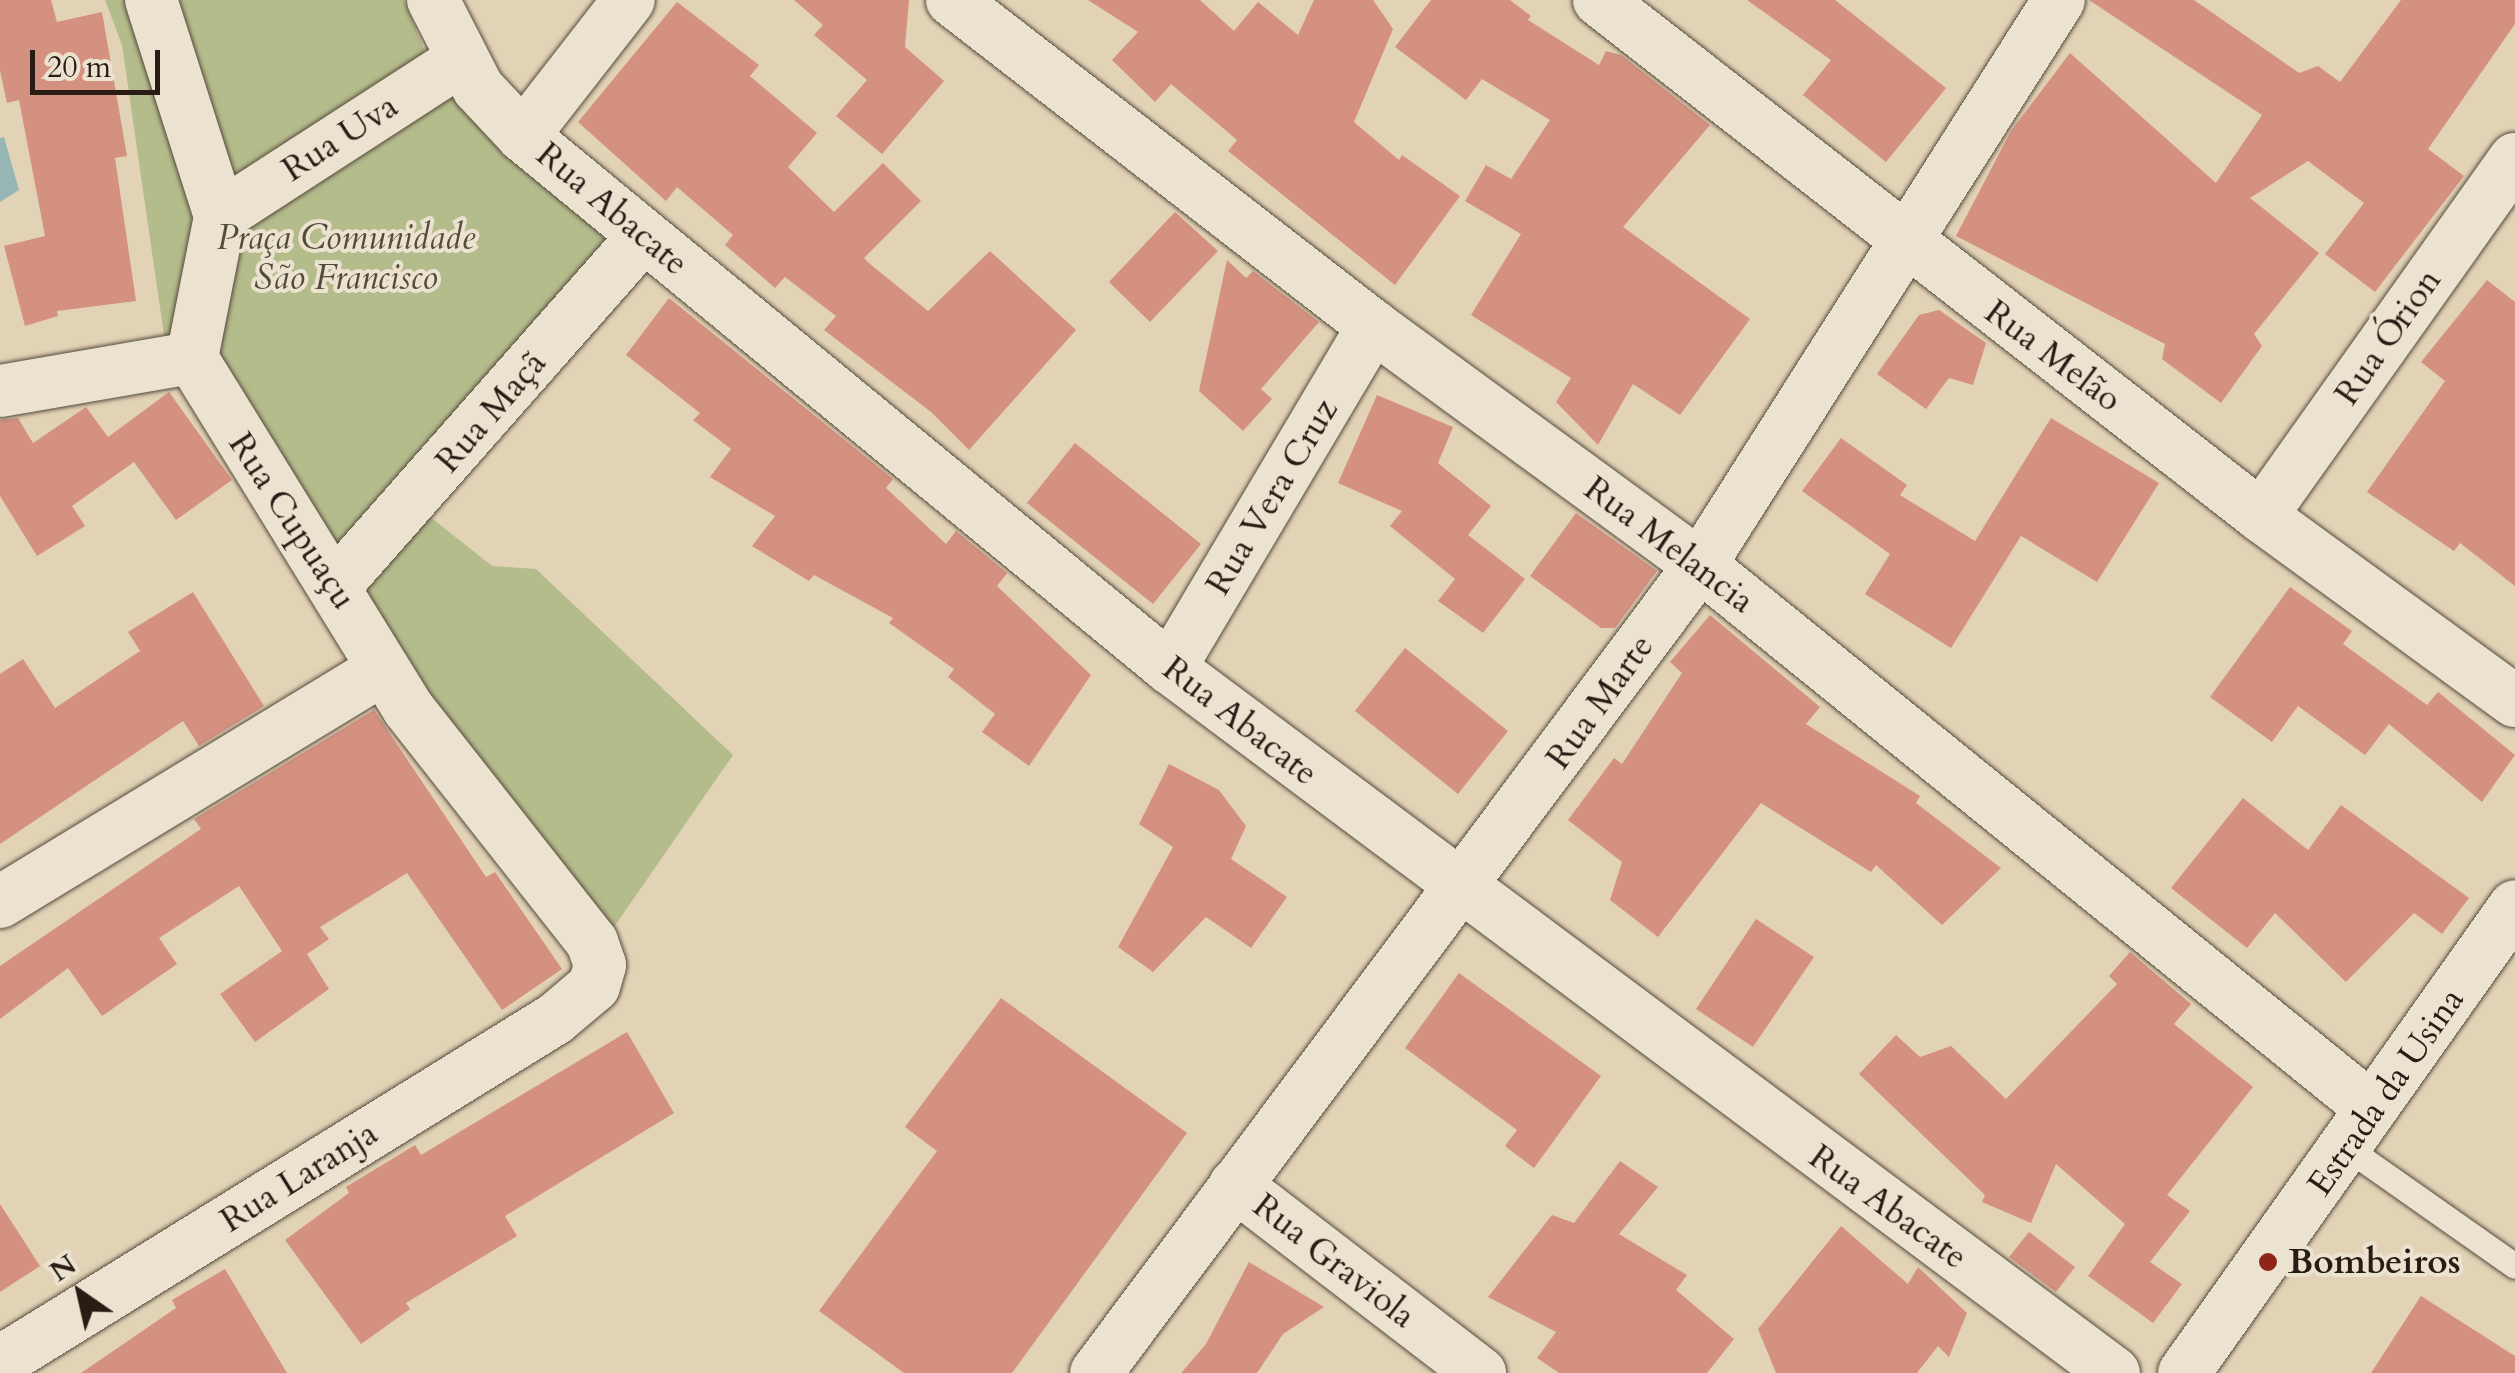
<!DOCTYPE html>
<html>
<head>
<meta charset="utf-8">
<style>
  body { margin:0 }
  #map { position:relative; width:2515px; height:1373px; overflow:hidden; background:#e2d3b6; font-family:Cardo,serif }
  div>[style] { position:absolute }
  .green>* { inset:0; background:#b5bc8c }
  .water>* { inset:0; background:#96b6b5 }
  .building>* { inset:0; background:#d5917f }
  .roads { filter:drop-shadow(0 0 2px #564a3d) drop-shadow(0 0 2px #564a3d) }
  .lane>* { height:25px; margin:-12.5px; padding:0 12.5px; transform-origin:12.5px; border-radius:12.5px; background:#ece2d0 }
  .street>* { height:52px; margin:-26px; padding:0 26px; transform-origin:26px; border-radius:26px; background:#ece2d0 }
  .dots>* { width:28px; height:28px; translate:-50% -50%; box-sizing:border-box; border:5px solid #ece2d0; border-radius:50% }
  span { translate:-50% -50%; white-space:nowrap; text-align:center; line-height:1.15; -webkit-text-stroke:8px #ece2d0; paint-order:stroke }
  .street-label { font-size:35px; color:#281c15 }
  .park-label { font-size:35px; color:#524c39; font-style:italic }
  .poi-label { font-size:35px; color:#281c15; font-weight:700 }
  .left { translate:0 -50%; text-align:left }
  .north { position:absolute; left:30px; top:1243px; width:100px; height:100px; -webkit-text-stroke:8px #ece2d0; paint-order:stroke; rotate:326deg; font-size:28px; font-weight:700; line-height:40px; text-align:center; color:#281c15 }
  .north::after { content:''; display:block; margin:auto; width:35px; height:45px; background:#281c15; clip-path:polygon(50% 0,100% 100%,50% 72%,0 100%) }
  .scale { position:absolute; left:30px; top:50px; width:130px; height:45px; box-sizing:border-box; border:5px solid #281c15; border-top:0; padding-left:12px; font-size:30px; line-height:35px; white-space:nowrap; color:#281c15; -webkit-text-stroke:8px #ece2d0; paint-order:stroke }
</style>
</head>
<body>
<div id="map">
  <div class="green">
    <div style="clip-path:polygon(105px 0,404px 0,434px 74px,619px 234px,400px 493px,492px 566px,536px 569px,733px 755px,585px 969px,168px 363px,122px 45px)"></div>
  </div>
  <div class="water">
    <div style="clip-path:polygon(4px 137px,19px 190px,0 202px,0 138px)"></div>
  </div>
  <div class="building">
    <div style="clip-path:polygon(0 0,51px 0,57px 22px,102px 12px,127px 156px,115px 158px,136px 301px,57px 311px,58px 316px,25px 326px,4px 246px,45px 236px,19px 100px,7px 103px,0 71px)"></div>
    <div style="clip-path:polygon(794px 0,909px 0,905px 47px,944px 81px,882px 154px,836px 116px,867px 80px,814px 35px,823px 25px)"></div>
    <div style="clip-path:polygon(1088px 0,1200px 0,1234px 31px,1258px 2px,1298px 35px,1314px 0,1373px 0,1393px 29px,1354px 122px,1399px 160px,1402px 155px,1460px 196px,1395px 285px,1228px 151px,1237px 140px,1171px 84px,1155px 102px,1112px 60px,1138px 32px)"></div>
    <div style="clip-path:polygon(1431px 0,1510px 0,1531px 16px,1528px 20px,1599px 65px,1606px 51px,1621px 55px,1710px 125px,1623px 227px,1750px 319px,1680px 415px,1633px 384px,1598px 445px,1556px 402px,1571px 378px,1471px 315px,1521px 234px,1465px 201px,1486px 165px,1511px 179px,1550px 120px,1482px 79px,1466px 100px,1395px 47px)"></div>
    <div style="clip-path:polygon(1747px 0,1835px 0,1946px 88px,1886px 162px,1803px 95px,1831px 60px)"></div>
    <div style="clip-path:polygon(2089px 0,2194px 0,2299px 73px,2318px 66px,2340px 82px,2401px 0,2515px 0,2515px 24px,2428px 149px,2464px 176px,2375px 292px,2325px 254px,2364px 203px,2308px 161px,2250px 198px,2319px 253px,2254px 334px,2262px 346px,2221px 403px,2162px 359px,2165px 344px,1956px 236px,2011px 131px,2070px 53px,2216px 183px,2262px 115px)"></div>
    <div style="clip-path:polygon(677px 2px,759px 65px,750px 76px,817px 133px,788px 167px,834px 212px,883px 163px,921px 201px,864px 258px,870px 264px,928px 311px,990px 251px,1076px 330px,969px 450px,931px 412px,824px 330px,836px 316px,785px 277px,775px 288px,725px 245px,733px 235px,677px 187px,666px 201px,578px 122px)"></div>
    <div style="clip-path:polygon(1175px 212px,1218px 251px,1150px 322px,1109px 282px)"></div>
    <div style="clip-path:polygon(1227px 260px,1246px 278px,1253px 271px,1319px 322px,1261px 389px,1272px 399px,1243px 431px,1199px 391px)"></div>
    <div style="clip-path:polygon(2487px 280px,2515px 302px,2515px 586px,2460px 543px,2454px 551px,2367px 492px,2445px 381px,2421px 362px)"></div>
    <div style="clip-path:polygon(669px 298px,893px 479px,886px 488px,946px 544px,956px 531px,1007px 573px,997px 586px,1091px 675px,1029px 766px,982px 732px,995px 714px,948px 677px,954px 669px,889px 623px,893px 618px,814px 575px,809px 581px,752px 546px,775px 516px,710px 477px,731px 449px,693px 420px,700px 413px,626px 355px)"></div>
    <div style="clip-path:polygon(1939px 310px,1986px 343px,1973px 385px,1949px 378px,1926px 409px,1877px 374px,1919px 315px)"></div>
    <div style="clip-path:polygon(169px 392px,232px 480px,176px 520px,134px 462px,72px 506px,85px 526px,37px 556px,0 496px,0 420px,18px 418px,33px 443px,86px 407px,108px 437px)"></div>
    <div style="clip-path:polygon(1377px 395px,1453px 427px,1438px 463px,1491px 506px,1468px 535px,1525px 579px,1483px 633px,1438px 601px,1455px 579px,1390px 526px,1402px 511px,1338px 483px)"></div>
    <div style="clip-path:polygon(2051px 418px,2159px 483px,2097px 582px,2021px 536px,1951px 648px,1865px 594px,1890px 554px,1802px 491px,1841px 438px,1907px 485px,1900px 495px,1975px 541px)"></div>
    <div style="clip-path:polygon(1075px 443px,1201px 544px,1153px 604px,1027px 503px)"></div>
    <div style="clip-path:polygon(1576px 513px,1657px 571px,1615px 628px,1601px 628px,1530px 576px)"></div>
    <div style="clip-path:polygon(2290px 587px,2352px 631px,2343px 644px,2427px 705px,2438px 692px,2515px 755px,2482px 802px,2389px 724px,2365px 755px,2298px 706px,2272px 742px,2210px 697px)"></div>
    <div style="clip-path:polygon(193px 592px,264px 706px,199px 746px,183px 721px,0 844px,0 674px,23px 659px,55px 708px,140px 651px,128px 632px)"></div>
    <div style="clip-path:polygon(1710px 615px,1820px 707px,1806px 724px,1920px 796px,1916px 803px,2001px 868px,1942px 925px,1876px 865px,1871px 872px,1761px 803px,1658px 937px,1610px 900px,1622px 862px,1568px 820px,1614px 758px,1622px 764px,1682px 673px,1670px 662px)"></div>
    <div style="clip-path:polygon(1405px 648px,1508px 731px,1458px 794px,1355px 711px)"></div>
    <div style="clip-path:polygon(374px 710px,486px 877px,495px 872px,562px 969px,502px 1010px,407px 873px,320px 927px,329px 939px,307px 954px,329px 989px,255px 1042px,220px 994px,282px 951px,239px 886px,159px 938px,177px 964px,102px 1016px,68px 968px,0 1019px,0 966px,201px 829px,194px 819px)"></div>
    <div style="clip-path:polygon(1169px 764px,1219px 790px,1246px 826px,1231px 859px,1287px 897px,1251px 948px,1206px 917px,1153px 972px,1118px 947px,1173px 847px,1139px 824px)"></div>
    <div style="clip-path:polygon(2243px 798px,2308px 850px,2341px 805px,2469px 898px,2442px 934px,2414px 913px,2346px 982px,2275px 913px,2247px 948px,2171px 888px)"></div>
    <div style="clip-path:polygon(1756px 919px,1814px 957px,1753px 1047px,1696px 1009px)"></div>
    <div style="clip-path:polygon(2130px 952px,2191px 1004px,2174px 1024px,2253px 1087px,2167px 1195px,2190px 1211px,2150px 1262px,2182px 1284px,2153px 1323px,2088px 1276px,2125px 1224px,2056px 1164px,2031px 1223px,1982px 1202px,1985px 1195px,1859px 1074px,1896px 1035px,1920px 1057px,1951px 1046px,2006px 1099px,2117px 984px,2109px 976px)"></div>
    <div style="clip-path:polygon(1459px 973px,1601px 1076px,1534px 1168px,1505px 1146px,1517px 1130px,1405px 1048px)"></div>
    <div style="clip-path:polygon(1001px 998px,1187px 1133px,1012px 1373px,904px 1373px,819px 1311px,937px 1151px,905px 1127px)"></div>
    <div style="clip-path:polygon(627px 1032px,674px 1113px,505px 1216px,517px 1236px,406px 1303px,410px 1309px,361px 1344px,285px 1240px,349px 1193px,346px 1187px,415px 1145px,421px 1155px)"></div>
    <div style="clip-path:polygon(1620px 1161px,1658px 1187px,1619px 1234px,1687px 1275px,1676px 1290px,1734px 1339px,1707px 1373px,1559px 1373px,1537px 1358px,1556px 1332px,1488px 1297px,1552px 1215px,1574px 1223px)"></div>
    <div style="clip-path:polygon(0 1204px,40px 1266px,0 1292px)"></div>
    <div style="clip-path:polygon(1841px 1226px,1908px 1284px,1918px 1267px,1967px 1313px,1949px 1357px,1938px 1346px,1917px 1373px,1776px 1373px,1758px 1329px)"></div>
    <div style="clip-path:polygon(2029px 1232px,2075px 1267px,2056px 1292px,2009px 1257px)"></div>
    <div style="clip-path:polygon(1249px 1262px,1324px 1307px,1283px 1334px,1257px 1373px,1181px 1373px,1206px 1344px)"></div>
    <div style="clip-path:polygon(225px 1269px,287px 1373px,81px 1373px,176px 1308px,172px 1300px)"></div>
    <div style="clip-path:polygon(2421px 1296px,2515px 1356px,2515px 1373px,2371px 1373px)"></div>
  </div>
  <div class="roads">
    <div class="lane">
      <div style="left:2347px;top:1148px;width:205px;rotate:35.1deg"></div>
    </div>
    <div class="street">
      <div style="left:433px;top:0;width:99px;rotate:62.9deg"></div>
      <div style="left:478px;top:88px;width:66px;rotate:46.8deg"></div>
      <div style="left:523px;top:136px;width:838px;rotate:39.43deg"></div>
      <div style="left:1170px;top:668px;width:1178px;rotate:36.75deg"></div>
      <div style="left:952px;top:0;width:532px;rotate:37.75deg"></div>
      <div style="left:1373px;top:326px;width:405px;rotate:36.2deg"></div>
      <div style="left:1700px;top:565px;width:863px;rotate:38.98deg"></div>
      <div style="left:1599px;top:0;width:839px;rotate:37.93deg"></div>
      <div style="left:2261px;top:516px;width:314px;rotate:36.1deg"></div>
      <div style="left:523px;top:136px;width:172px;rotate:-52.1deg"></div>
      <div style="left:220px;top:216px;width:286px;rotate:-32.9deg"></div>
      <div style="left:0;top:391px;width:195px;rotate:-9.8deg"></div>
      <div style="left:2261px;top:516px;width:438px;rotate:-54.6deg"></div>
      <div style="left:335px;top:586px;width:467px;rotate:-48.6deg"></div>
      <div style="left:1170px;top:668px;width:398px;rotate:-59.3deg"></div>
      <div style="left:0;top:902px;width:448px;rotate:-31.3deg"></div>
      <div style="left:1235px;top:1185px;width:309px;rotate:37.5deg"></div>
      <div style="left:0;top:1362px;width:652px;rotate:-31.72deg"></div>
      <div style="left:555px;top:1019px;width:51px;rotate:-40.2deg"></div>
      <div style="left:594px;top:986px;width:22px;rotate:-74deg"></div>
      <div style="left:600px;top:965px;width:24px;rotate:-109deg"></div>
      <div style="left:592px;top:942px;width:298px;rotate:-128.2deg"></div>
      <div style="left:408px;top:708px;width:411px;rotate:-121.7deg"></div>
      <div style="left:192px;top:358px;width:145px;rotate:-78.8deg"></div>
      <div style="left:220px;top:216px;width:227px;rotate:-107.7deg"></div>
      <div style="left:1096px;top:1373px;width:1009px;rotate:-53.22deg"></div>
      <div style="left:1700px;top:565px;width:669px;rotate:-57.57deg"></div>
      <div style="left:2184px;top:1373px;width:572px;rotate:-54.67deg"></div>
    </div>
  </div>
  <div class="dots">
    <div style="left:2268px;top:1262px;background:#8f2418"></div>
  </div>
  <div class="street-label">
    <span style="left:340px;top:138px;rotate:-33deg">Rua Uva</span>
    <span style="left:612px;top:209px;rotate:40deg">Rua Abacate</span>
    <span style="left:2388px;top:337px;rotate:-55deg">Rua Órion</span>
    <span style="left:2053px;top:356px;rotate:37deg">Rua Melão</span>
    <span style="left:491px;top:412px;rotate:-49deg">Rua Maçã</span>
    <span style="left:1272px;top:497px;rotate:-59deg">Rua Vera Cruz</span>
    <span style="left:292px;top:521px;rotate:57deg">Rua Cupuaçu</span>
    <span style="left:1669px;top:545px;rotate:37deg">Rua Melancia</span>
    <span style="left:1600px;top:702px;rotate:-54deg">Rua Marte</span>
    <span style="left:1240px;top:721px;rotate:38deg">Rua Abacate</span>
    <span style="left:2386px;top:1092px;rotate:-55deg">Estrada da Usina</span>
    <span style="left:299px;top:1177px;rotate:-32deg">Rua Laranja</span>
    <span style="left:1888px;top:1207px;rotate:36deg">Rua Abacate</span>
    <span style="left:1334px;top:1261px;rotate:38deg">Rua Graviola</span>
  </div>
  <div class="park-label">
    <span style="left:346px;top:258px">Praça Comunidade<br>São Francisco</span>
  </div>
  <div class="poi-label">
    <span class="left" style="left:2288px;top:1262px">Bombeiros</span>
  </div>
  <div class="north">N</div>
  <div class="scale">20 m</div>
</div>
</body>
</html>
